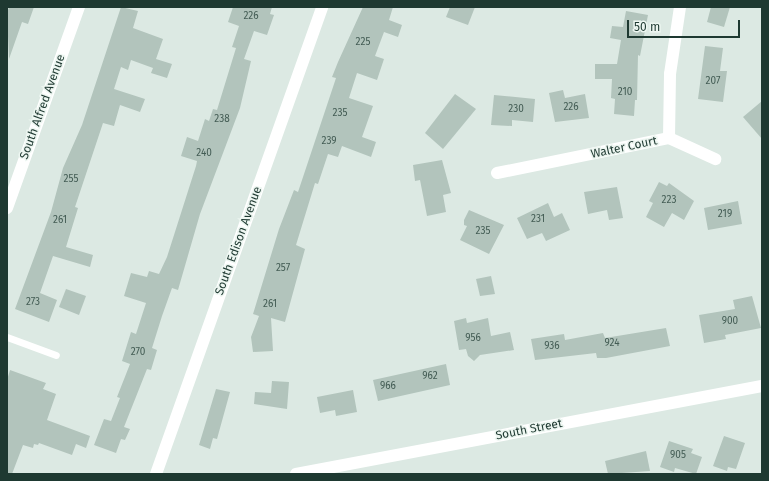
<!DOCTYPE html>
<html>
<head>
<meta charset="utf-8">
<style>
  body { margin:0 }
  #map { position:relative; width:769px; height:481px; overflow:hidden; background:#dce9e3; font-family:"Fira Sans",sans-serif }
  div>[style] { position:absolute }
  .building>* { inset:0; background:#b2c4bc }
  .service>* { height:7px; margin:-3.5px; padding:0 3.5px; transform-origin:3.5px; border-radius:3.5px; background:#fff }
  .minor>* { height:12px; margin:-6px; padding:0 6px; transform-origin:6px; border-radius:6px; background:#fff }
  span { translate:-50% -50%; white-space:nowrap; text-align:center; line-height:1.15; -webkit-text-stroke:3px #edf6f1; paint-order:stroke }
  .number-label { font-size:10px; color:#435c54 }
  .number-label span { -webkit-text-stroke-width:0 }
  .street-label { font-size:12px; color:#1e3931 }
  .frame { position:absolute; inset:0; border:8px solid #1e3931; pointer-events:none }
  .scale { position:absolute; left:627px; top:20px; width:113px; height:18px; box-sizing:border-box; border:2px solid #1e3931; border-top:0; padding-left:5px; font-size:12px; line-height:14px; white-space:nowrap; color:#1e3931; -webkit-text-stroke:3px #edf6f1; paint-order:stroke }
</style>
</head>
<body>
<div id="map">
  <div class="building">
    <div style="clip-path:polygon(9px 7px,34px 7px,28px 24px,22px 22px,9px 59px,7px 13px)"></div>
    <div style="clip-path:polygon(121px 7px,138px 11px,133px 28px,163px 39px,156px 59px,172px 64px,167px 78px,151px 73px,153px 68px,131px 60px,128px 70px,121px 67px,114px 89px,145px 99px,140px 112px,120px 105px,114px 126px,103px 123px,75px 207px,78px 208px,66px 247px,93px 255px,90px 267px,53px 256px,40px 293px,57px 300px,49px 322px,15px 309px,51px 212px,63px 168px,82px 125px)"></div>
    <div style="clip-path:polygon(233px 7px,272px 7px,270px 14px,274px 15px,267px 35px,254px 31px,244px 59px,251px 61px,240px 108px,200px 214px,178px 290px,172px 288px,162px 316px,152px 348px,157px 350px,151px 370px,147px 369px,124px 427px,130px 429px,125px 440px,121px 439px,116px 453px,94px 445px,104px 419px,111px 421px,120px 398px,117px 397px,130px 364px,122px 361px,131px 332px,136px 334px,146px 303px,124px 296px,131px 273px,147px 277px,149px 271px,159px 274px,167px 257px,196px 166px,197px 161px,181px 156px,187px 137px,198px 141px,205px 119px,209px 121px,213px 109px,217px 110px,236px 48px,232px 47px,239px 26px,228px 22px)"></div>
    <div style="clip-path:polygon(363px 7px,393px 7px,389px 20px,402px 25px,398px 37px,384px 32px,375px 56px,384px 59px,377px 80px,357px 73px,349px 98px,373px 106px,362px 137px,376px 142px,371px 157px,342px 146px,338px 157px,328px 154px,318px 184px,315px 183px,296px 245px,305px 249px,285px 322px,271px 318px,273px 351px,253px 352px,251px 337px,259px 316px,253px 314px,279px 229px,294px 190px,298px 192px,336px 78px,332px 77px,338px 62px)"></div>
    <div style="clip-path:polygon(450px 7px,475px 7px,468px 25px,446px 17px)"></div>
    <div style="clip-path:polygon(711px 7px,730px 7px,724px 27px,707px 22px)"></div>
    <div style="clip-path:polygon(626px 11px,648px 15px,640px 56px,638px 55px,637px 100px,635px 100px,634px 116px,614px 114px,615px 99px,611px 98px,612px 79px,595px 79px,595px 64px,617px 64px,621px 40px,610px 38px,612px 26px,623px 27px)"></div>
    <div style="clip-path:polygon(705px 46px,723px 48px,720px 71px,727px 71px,723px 102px,698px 99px)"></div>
    <div style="clip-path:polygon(563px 90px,565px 98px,585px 94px,589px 118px,555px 122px,549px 93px)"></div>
    <div style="clip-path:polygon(455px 94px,476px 109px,443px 149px,425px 133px)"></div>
    <div style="clip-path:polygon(494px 95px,535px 99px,533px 122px,512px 120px,512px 126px,491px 125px)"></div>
    <div style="clip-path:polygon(762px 101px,762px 139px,743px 117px)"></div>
    <div style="clip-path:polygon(442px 160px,451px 193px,443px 195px,446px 212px,427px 216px,420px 180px,415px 181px,413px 165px)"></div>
    <div style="clip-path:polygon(659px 182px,667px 186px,669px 183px,694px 201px,684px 220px,672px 213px,664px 227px,646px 217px,653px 203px,649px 201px)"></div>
    <div style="clip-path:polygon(617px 187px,623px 218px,609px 220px,607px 210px,588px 214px,584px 192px)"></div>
    <div style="clip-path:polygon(738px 201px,742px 224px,708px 230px,704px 208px)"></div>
    <div style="clip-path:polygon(548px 203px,554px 217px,562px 213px,570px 230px,546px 241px,542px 233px,527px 239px,517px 218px)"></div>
    <div style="clip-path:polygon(469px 210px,504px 225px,489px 254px,460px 240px,467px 226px,464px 225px,464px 220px)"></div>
    <div style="clip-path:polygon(491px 276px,495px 294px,480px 296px,476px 279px)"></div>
    <div style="clip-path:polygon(66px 289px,86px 296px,79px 315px,59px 307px)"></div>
    <div style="clip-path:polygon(752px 296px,761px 328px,725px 335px,726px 339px,704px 343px,699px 315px,735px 309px,733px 300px)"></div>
    <div style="clip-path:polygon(466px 318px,467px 323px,488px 318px,491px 336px,510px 332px,514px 350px,480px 355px,474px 361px,468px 356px,466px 349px,459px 350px,454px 321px)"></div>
    <div style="clip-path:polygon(666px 328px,670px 346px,606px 358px,597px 358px,596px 353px,535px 360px,531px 339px,564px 334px,565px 340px,603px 333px,605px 338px)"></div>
    <div style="clip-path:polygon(446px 364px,450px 385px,378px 401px,373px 380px)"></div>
    <div style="clip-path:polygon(10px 370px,46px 383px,43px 389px,56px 394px,47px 420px,90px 436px,86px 448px,76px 444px,72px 455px,39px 443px,38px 445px,34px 444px,33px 448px,23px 445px,12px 474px,7px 474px,7px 380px)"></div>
    <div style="clip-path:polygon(272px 381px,289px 382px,287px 409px,254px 404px,255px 392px,271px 393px)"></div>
    <div style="clip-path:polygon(216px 389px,230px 392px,217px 439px,213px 438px,210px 449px,199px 445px)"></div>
    <div style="clip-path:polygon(353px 390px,357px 412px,336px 416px,335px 410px,320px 413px,317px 397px)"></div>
    <div style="clip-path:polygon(724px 436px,745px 443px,736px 469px,728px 467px,727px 471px,713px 466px)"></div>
    <div style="clip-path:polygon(669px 441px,693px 449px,691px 453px,702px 457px,696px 474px,675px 468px,674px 472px,660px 467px)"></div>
    <div style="clip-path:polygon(646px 451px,650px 471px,608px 474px,605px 461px)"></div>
  </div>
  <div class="service">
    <div style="left:7px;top:337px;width:52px;rotate:20.2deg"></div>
  </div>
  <div class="minor">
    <div style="left:669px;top:138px;width:51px;rotate:24.5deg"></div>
    <div style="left:497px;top:173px;width:176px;rotate:-11.5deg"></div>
    <div style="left:669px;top:138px;width:64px;rotate:-89.1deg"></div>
    <div style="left:670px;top:74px;width:68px;rotate:-81.5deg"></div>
    <div style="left:7px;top:208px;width:214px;rotate:-70.3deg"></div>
    <div style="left:156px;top:474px;width:496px;rotate:-70.4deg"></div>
    <div style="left:296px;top:474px;width:474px;rotate:-10.7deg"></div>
  </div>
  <div class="number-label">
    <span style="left:251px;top:17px">226</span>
    <span style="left:363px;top:43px">225</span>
    <span style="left:713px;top:82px">207</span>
    <span style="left:625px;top:93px">210</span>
    <span style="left:571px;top:108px">226</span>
    <span style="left:516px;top:110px">230</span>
    <span style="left:340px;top:114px">235</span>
    <span style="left:222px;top:120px">238</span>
    <span style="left:329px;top:142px">239</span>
    <span style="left:204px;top:154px">240</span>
    <span style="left:71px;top:180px">255</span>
    <span style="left:669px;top:201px">223</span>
    <span style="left:725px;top:215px">219</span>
    <span style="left:538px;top:220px">231</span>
    <span style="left:60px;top:221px">261</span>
    <span style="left:483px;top:232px">235</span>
    <span style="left:283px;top:269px">257</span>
    <span style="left:33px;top:303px">273</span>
    <span style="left:270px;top:305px">261</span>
    <span style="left:730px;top:322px">900</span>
    <span style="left:473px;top:339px">956</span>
    <span style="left:612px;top:344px">924</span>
    <span style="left:552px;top:347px">936</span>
    <span style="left:138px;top:353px">270</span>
    <span style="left:430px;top:377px">962</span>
    <span style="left:388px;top:387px">966</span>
    <span style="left:678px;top:456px">905</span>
  </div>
  <div class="street-label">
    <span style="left:43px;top:107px;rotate:-70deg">South Alfred Avenue</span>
    <span style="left:624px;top:148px;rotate:-12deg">Walter Court</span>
    <span style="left:239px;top:241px;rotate:-70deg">South Edison Avenue</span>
    <span style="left:529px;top:430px;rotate:-11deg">South Street</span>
  </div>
  <div class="frame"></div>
  <div class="scale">50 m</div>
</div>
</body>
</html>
